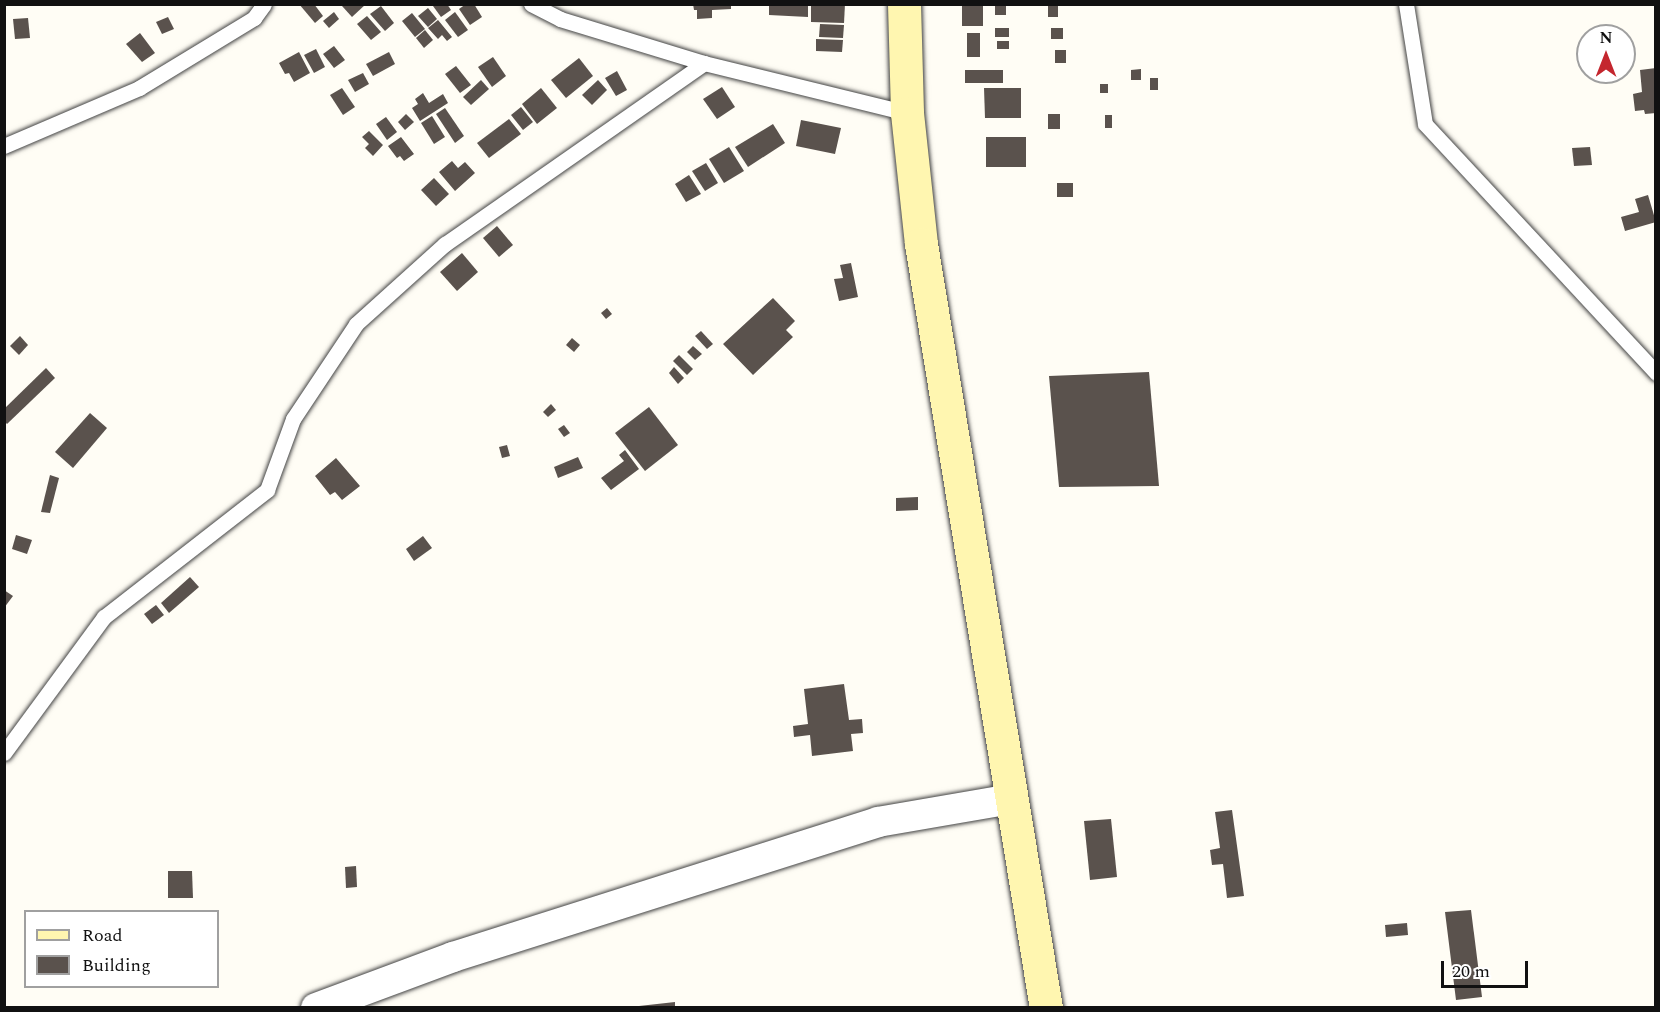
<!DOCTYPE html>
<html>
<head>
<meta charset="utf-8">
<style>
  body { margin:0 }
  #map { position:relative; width:1660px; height:1012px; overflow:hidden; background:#fffdf5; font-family:Spectral,serif }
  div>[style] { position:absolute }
  .building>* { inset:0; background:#5a524d }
  .roads { filter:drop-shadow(0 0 2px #444) drop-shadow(0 0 2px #444) }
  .lane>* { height:15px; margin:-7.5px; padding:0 7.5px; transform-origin:7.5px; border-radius:7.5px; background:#fff }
  .street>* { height:30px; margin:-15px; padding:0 15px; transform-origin:15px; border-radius:15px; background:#fff }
  .secondary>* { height:33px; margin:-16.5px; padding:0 16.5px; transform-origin:16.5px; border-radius:16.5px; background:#fff6b0 }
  span { translate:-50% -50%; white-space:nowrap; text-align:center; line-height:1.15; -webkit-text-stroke:6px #fff; paint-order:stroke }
  .frame { position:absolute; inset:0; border:6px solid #111; pointer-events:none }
  .legend { position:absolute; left:24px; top:910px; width:195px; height:78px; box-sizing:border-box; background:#fff; border:2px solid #a0a0a0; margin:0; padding:8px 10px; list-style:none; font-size:18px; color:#111 }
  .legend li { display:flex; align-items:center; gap:12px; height:30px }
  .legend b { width:30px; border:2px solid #a0a0a0 }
  .north { position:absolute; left:1576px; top:24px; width:60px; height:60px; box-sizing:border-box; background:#fff; border:2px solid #a0a0a0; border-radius:50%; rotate:0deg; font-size:16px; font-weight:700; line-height:24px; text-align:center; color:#111 }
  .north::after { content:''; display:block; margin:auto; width:21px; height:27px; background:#c4262e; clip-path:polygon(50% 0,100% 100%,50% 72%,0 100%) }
  .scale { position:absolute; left:1441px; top:961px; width:87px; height:27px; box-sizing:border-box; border:3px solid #111; border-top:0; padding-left:8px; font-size:18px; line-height:21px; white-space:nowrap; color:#111; -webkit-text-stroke:4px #fff; paint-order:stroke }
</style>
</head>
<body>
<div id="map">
  <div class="building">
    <div style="clip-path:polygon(299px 4px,314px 4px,323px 16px,315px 23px)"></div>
    <div style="clip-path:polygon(345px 4px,366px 4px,352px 17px,342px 6px)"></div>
    <div style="clip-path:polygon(436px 4px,447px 4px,451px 10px,441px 17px,433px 6px)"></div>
    <div style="clip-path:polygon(466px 4px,474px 4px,482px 17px,470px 25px,459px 9px)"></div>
    <div style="clip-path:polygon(693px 4px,731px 4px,731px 9px,712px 10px,712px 18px,697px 19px,697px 10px,694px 10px)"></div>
    <div style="clip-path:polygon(769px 4px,808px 4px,808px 17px,769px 15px)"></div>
    <div style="clip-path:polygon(811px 4px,845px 4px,844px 23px,811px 22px)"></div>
    <div style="clip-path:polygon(962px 4px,983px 4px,983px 26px,962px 26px)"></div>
    <div style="clip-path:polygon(995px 5px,1006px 5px,1006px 15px,995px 15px)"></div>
    <div style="clip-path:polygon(1048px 5px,1058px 5px,1058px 17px,1048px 17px)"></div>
    <div style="clip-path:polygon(381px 6px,394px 23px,385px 31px,370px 14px)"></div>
    <div style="clip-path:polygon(428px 8px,437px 19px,428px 27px,418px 16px)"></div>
    <div style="clip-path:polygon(334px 12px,339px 19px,329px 28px,323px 21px)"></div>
    <div style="clip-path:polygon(455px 12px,468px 30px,458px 37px,445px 20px)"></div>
    <div style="clip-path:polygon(412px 13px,425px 29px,415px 37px,402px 21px)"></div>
    <div style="clip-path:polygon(367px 16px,381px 32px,371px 40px,357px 24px)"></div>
    <div style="clip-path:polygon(168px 17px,174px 29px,162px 34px,156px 22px)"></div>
    <div style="clip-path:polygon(28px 18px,30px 38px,15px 39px,13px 19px)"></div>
    <div style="clip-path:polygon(438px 20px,452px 37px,447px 41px,442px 35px,438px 39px,428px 28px)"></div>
    <div style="clip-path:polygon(820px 24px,844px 25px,843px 38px,819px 37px)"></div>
    <div style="clip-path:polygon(995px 28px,1009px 28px,1009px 37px,995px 37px)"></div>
    <div style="clip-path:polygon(1051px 28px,1063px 28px,1063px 39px,1051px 39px)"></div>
    <div style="clip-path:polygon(425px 30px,433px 40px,424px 48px,416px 38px)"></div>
    <div style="clip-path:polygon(140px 33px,155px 53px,142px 62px,126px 44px)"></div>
    <div style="clip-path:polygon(967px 33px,980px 33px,980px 57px,967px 57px)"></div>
    <div style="clip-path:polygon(816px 39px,843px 40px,842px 52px,816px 51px)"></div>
    <div style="clip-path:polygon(997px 41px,1009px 41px,1009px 49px,997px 49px)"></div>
    <div style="clip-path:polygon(334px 46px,345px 60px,334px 68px,323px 54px)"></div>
    <div style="clip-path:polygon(316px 49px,325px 67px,314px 73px,304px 55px)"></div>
    <div style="clip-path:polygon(1055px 50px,1066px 50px,1066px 63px,1055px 63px)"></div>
    <div style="clip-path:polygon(299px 52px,310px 73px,294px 82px,289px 73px,285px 74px,279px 63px)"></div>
    <div style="clip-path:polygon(389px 52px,395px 64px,373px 76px,366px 64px)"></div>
    <div style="clip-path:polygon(493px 57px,506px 76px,492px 87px,478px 67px)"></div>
    <div style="clip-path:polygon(579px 58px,593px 76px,566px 98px,551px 80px)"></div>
    <div style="clip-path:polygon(456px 66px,471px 85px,460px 93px,445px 74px)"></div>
    <div style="clip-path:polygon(1656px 68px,1656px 113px,1645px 114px,1644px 110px,1635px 111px,1633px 94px,1642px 92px,1640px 70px)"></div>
    <div style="clip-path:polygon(1141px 69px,1141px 80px,1131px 80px,1131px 70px)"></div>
    <div style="clip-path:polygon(965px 70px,1003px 70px,1003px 83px,965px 83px)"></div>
    <div style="clip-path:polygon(617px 71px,627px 90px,616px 96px,605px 78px)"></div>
    <div style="clip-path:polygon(363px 73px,369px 84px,355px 92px,348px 80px)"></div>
    <div style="clip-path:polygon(1150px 78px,1158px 78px,1158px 90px,1150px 90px)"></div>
    <div style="clip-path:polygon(481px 80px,489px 89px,471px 105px,463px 97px)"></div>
    <div style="clip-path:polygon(598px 80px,607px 90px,592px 105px,582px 95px)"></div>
    <div style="clip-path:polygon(1100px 84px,1108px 84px,1108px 93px,1100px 93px)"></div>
    <div style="clip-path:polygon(722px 87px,735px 107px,717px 119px,703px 99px)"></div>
    <div style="clip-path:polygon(342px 88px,355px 107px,343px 115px,330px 95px)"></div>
    <div style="clip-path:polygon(541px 88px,557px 108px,537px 124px,522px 104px)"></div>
    <div style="clip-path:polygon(984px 88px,1021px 88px,1021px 118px,985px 118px)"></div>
    <div style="clip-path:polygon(423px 93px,429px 103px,443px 94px,448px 103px,420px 121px,412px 108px,418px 104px,415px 99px)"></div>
    <div style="clip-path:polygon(521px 107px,533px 122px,523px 130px,511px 115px)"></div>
    <div style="clip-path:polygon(445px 108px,464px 136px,455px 143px,436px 114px)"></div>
    <div style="clip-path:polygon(406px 114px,414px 122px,405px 130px,398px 122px)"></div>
    <div style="clip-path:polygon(1048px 114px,1060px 114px,1060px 129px,1048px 129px)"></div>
    <div style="clip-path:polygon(1105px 115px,1112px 115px,1112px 128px,1105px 128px)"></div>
    <div style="clip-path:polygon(432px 116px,445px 137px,434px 144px,421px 123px)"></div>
    <div style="clip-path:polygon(386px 117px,397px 132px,387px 140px,376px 124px)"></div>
    <div style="clip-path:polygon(509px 119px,521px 134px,489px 158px,477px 143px)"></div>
    <div style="clip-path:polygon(801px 120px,841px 128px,835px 154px,796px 146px)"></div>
    <div style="clip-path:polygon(773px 124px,785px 143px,748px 167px,735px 147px)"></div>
    <div style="clip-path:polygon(369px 131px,383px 145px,373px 156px,365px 148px,369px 144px,362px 137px)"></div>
    <div style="clip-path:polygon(401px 137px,414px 154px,404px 161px,400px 156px,397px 158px,388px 146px)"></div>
    <div style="clip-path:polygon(986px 137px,1026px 137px,1026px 167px,986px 167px)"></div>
    <div style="clip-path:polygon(729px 147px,744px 171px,724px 183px,709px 159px)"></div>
    <div style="clip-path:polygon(1590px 147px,1592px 165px,1574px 166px,1572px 148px)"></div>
    <div style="clip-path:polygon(452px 161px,458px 168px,465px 162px,475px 173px,455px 191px,439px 172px)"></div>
    <div style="clip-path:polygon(706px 163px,718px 183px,705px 191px,692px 171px)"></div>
    <div style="clip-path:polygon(689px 175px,701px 194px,686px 202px,675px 184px)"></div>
    <div style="clip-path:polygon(434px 178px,449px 194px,436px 206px,421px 190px)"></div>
    <div style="clip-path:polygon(1057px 183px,1073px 183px,1073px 197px,1057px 197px)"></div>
    <div style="clip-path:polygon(1648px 195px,1656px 222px,1625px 231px,1621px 217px,1639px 212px,1635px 199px)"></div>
    <div style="clip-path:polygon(497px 226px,513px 245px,499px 257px,483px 238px)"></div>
    <div style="clip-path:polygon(462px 253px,478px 272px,457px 291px,440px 272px)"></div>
    <div style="clip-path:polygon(851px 263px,858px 297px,839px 301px,834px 279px,843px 278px,840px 265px)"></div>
    <div style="clip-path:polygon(773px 298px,795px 321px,786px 330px,793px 337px,753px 375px,723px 344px)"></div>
    <div style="clip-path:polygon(607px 308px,612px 314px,606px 319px,601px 313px)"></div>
    <div style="clip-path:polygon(701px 331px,713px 344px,707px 349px,695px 336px)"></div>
    <div style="clip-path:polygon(20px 336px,28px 345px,19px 355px,10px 346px)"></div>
    <div style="clip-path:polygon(572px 338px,580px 345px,574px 352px,566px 345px)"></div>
    <div style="clip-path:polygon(693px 346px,702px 354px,695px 360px,687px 352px)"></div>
    <div style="clip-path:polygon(679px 355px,693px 369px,687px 375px,673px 361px)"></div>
    <div style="clip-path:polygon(674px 367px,684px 378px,678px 384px,669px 373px)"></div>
    <div style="clip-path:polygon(46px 368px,55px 378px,7px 424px,4px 421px,4px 409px)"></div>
    <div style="clip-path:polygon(1149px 372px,1159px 486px,1059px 487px,1049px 376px)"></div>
    <div style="clip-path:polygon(551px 404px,556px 410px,548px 417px,543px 412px)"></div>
    <div style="clip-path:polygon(649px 407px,678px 445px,645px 471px,615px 433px)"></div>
    <div style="clip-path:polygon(90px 413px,107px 428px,73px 468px,55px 452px)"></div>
    <div style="clip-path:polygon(564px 425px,570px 433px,564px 437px,558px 429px)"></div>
    <div style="clip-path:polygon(507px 445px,510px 456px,502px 458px,499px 447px)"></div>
    <div style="clip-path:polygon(625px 450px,639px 469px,611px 490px,601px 478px,624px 461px,619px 455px)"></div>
    <div style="clip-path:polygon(578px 457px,583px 468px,558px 478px,554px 467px)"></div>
    <div style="clip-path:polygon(336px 458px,360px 486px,342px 500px,335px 492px,330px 495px,315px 476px)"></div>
    <div style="clip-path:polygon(50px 475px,59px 478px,50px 513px,41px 512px)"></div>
    <div style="clip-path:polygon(918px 497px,918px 510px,896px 511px,896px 498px)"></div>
    <div style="clip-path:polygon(16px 535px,32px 540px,27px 554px,12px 549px)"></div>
    <div style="clip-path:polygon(423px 536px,432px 548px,414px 561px,406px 549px)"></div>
    <div style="clip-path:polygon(190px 577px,199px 587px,169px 613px,161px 603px)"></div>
    <div style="clip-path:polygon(4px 590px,13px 596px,4px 608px)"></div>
    <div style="clip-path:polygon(156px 605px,164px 615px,152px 624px,144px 614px)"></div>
    <div style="clip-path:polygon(844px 684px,849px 720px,862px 719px,863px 733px,851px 734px,853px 751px,812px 756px,810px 735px,794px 737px,793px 726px,808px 724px,804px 689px)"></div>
    <div style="clip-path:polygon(1232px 810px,1244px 896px,1227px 898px,1223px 864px,1212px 865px,1210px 850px,1220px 848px,1215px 812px)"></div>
    <div style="clip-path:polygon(1111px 819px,1117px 877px,1090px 880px,1084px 821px)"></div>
    <div style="clip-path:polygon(356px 866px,357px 887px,346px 888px,345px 867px)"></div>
    <div style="clip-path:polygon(168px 871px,192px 871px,193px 898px,168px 898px)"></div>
    <div style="clip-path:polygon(1471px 910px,1482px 997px,1456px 1000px,1445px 912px)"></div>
    <div style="clip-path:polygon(1407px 923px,1408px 935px,1386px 937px,1385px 925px)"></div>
    <div style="clip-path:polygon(675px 1002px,675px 1008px,640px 1008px,639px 1006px)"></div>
  </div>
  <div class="roads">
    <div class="lane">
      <div style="left:531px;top:4px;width:33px;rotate:27deg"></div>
      <div style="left:560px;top:19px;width:151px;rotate:17deg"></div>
      <div style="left:704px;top:63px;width:209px;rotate:13.8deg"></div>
      <div style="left:1406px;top:4px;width:121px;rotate:81deg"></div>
      <div style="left:1425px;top:124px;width:340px;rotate:47.1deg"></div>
      <div style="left:4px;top:146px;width:147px;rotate:-23.2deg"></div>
      <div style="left:139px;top:88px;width:135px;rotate:-31.3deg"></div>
      <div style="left:254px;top:18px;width:17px;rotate:-54deg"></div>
      <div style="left:4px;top:753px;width:169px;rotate:-53.7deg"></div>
      <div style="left:104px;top:617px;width:207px;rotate:-37.9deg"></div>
      <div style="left:267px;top:490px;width:76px;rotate:-69.9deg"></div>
      <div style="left:293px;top:419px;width:114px;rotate:-56.4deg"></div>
      <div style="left:356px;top:324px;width:120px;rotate:-42deg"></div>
      <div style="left:445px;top:244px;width:316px;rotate:-34.9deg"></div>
    </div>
    <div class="street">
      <div style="left:316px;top:1008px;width:146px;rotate:-20.4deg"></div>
      <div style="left:453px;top:957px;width:446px;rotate:-17.6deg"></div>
      <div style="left:878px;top:822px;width:135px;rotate:-9.8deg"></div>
    </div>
    <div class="secondary">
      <div style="left:904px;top:4px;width:109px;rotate:88.4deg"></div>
      <div style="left:907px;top:113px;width:132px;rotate:83.9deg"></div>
      <div style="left:921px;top:244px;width:774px;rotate:80.71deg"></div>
    </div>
  </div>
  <div class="frame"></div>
  <ul class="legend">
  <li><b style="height:8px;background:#fff6b0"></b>Road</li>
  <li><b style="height:16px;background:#5a524d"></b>Building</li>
  </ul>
  <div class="north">N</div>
  <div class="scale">20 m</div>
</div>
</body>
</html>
